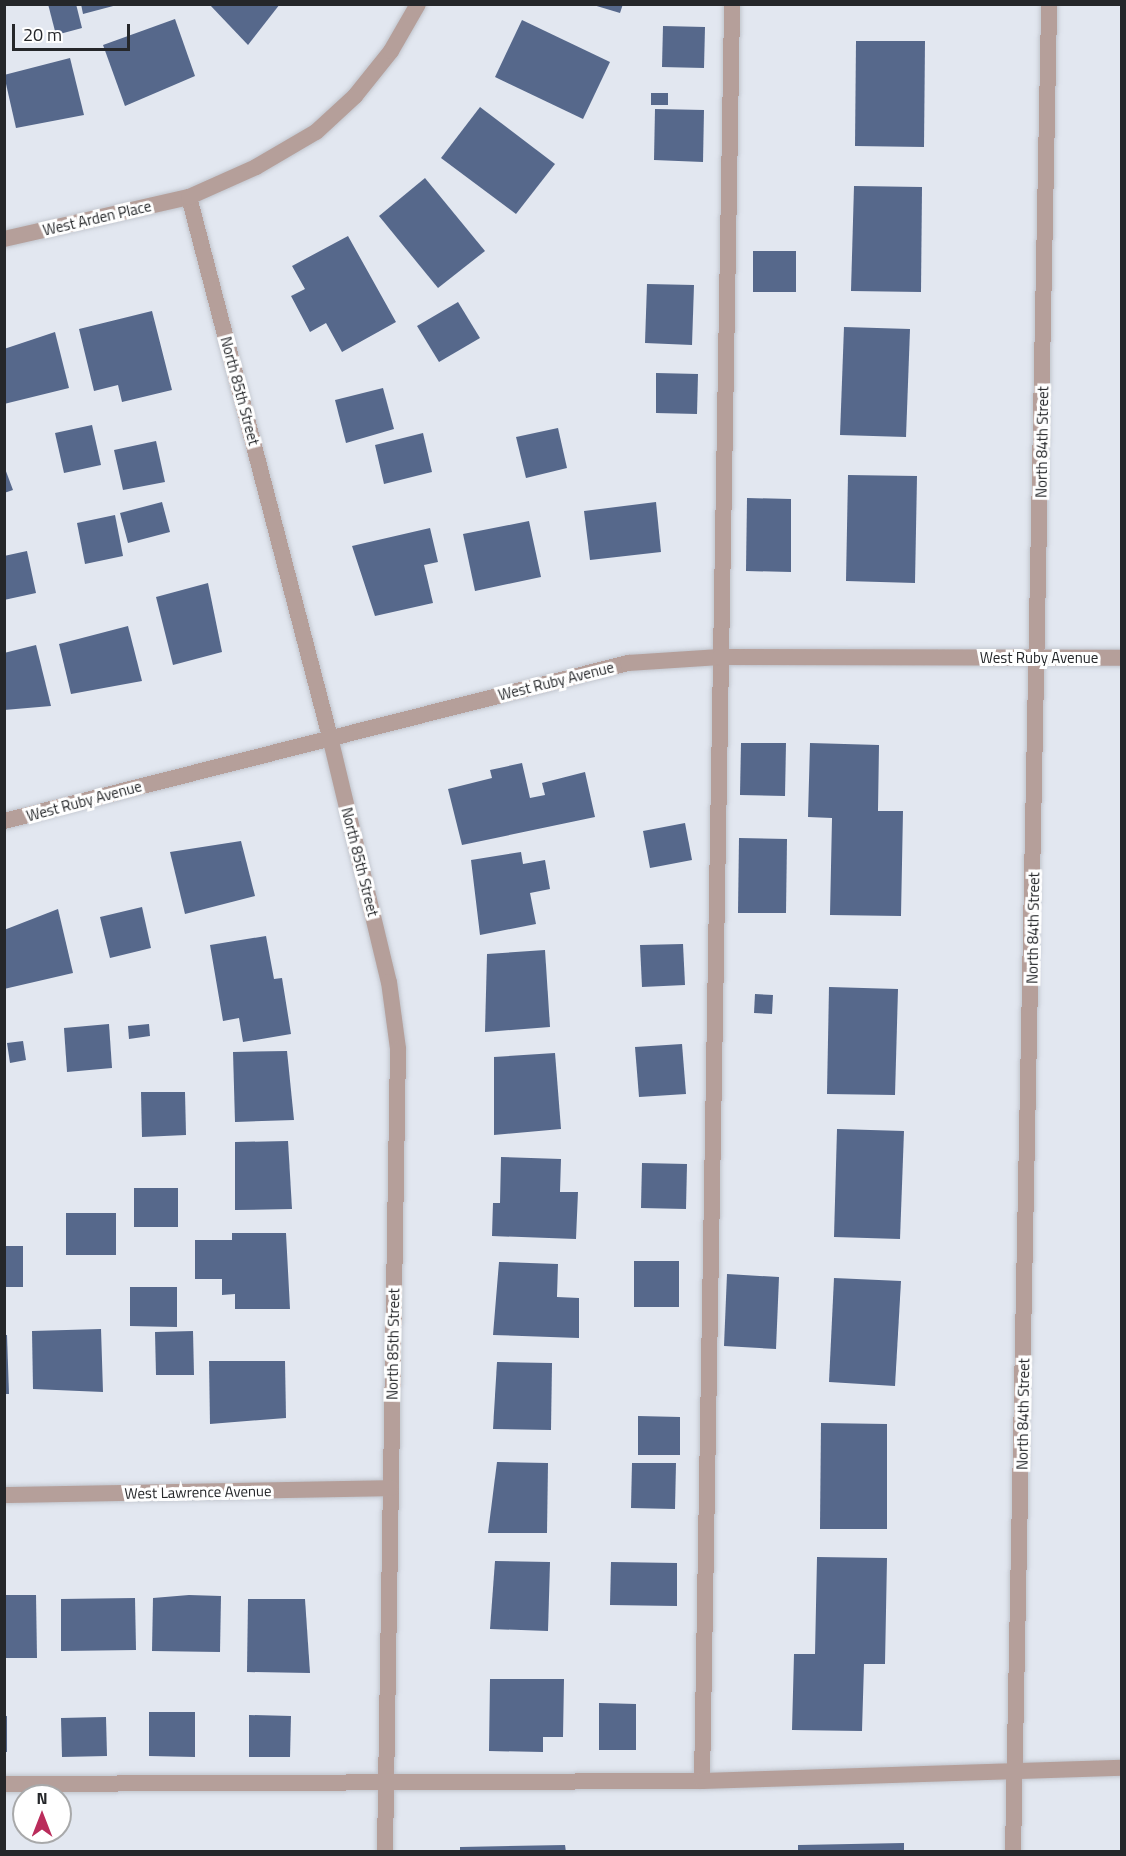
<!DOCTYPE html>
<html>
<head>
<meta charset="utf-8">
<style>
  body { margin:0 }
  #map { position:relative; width:1126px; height:1856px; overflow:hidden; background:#e2e7f0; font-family:"Titillium Web",sans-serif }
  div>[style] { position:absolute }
  .building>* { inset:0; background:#56688b }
  .roads { filter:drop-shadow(0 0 2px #c0c4cc) drop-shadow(0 0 2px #c0c4cc) }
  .service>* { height:16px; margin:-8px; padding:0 8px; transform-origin:8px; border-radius:8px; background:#b59f9a }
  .minor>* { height:16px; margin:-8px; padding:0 8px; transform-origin:8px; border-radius:8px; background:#b59f9a }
  .tertiary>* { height:16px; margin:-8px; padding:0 8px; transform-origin:8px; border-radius:8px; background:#b59f9a }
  span { translate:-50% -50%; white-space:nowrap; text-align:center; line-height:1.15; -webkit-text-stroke:6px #fff; paint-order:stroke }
  .street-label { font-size:15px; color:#25272a }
  .frame { position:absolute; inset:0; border:6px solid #25272a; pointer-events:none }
  .north { position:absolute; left:12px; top:1784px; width:60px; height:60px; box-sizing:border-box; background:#fff; border:2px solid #a8a9aa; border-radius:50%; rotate:0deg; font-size:16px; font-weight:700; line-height:24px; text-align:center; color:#25272a }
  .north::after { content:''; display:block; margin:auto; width:21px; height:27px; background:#ba2c5b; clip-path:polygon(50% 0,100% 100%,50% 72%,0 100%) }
  .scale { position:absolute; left:12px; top:24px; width:118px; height:27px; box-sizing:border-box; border:3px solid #25272a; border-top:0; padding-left:8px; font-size:18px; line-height:21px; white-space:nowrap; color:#25272a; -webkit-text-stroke:4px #fff; paint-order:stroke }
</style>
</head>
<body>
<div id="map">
  <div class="building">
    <div style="clip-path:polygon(48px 4px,76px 4px,82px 28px,56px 35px)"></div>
    <div style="clip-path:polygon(81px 4px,117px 4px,117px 5px,83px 14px)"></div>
    <div style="clip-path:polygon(209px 4px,280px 4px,248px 45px)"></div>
    <div style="clip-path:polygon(590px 4px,623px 4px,620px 13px)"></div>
    <div style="clip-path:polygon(175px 19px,195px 76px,125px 106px,103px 45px)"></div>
    <div style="clip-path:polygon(522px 20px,610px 62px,583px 119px,495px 77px)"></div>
    <div style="clip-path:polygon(663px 26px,705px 27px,704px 68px,662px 67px)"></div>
    <div style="clip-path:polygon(856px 41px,925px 41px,924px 147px,855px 146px)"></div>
    <div style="clip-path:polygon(70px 58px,84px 115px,16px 128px,4px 75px)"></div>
    <div style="clip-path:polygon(651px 93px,668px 93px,668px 105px,651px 105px)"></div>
    <div style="clip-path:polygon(480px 107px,555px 164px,516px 214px,441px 158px)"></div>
    <div style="clip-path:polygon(655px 109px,704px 110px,703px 162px,654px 160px)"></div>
    <div style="clip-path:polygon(425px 178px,485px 251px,438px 288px,379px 216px)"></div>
    <div style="clip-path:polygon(854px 186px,922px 187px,921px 292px,851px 291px)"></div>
    <div style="clip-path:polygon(348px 236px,396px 322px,342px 352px,326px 323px,310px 332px,291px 296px,305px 289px,292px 266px)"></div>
    <div style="clip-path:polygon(753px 251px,796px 251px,796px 292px,753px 292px)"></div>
    <div style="clip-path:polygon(647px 284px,694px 285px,692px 345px,645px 343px)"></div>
    <div style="clip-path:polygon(458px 302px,480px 338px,439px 362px,417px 326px)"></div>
    <div style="clip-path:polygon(152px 311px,172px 390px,122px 402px,118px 385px,94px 391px,79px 329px)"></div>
    <div style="clip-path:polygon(844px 327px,910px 329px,906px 437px,840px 435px)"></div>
    <div style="clip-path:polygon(55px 332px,69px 388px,4px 404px,4px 349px)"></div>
    <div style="clip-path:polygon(656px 373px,698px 374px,697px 414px,656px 413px)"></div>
    <div style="clip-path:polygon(383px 388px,394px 429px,346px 443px,335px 400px)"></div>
    <div style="clip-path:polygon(92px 425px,101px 465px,64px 473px,55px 433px)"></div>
    <div style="clip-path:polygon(558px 428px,567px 468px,526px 478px,516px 437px)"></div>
    <div style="clip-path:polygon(423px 433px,432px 472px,384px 484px,375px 445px)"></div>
    <div style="clip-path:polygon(156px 441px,165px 482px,123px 490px,114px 450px)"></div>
    <div style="clip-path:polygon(4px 466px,13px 490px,4px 493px)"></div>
    <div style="clip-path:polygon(848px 475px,917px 476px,915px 583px,846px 581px)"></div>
    <div style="clip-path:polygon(747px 498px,791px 499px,791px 572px,746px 571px)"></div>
    <div style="clip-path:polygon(162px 502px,170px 532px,128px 543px,120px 513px)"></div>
    <div style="clip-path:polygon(656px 502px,661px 552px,590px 560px,584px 511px)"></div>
    <div style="clip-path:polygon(115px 515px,123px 556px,85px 564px,77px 523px)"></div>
    <div style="clip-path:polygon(529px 521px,541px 577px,475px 591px,463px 534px)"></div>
    <div style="clip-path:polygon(430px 528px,438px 562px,424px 565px,433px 603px,375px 616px,352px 546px)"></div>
    <div style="clip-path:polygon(27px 551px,36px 593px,4px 600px,4px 556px)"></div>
    <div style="clip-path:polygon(208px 583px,222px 652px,173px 665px,156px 597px)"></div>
    <div style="clip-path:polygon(128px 626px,142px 681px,71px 694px,59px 644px)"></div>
    <div style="clip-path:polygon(36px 645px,51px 706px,4px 710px,4px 653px)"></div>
    <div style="clip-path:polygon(741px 743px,786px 743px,785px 796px,740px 795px)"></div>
    <div style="clip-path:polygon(810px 743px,879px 745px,878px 811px,903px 811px,901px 916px,830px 915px,832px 818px,808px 817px)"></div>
    <div style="clip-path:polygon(522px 763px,530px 798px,545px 795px,542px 783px,585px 772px,595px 817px,462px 845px,448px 789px,492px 778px,490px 770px)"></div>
    <div style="clip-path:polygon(685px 823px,692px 860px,650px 868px,643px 831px)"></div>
    <div style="clip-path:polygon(739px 838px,787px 839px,786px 913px,738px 913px)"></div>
    <div style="clip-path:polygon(241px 841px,255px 896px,185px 914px,170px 852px)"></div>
    <div style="clip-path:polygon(521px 852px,523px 864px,545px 860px,550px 889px,530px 893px,536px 924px,480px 935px,471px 860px)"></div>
    <div style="clip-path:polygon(142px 907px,151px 948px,110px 958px,100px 917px)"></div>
    <div style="clip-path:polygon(58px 909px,73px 973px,4px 989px,4px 930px)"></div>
    <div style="clip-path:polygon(266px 936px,274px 979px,282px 978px,291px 1034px,243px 1042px,239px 1018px,223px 1021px,210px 945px)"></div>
    <div style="clip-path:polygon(683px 944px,685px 985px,642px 987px,640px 945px)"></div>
    <div style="clip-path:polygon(545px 950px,550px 1027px,485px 1032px,487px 954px)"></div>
    <div style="clip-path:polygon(829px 987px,898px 989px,895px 1095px,827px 1094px)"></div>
    <div style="clip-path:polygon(755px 994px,773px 995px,772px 1014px,754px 1013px)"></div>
    <div style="clip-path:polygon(109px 1024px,112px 1068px,67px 1072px,64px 1028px)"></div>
    <div style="clip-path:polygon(149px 1024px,150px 1036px,129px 1039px,128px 1026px)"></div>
    <div style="clip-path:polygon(23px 1041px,26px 1060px,10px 1063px,7px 1043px)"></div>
    <div style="clip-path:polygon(682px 1044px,686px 1094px,639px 1097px,635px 1047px)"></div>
    <div style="clip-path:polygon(287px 1051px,294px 1120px,235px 1122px,233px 1052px)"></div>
    <div style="clip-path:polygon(555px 1053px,561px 1129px,494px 1135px,494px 1057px)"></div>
    <div style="clip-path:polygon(141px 1092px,185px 1092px,186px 1135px,142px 1137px)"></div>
    <div style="clip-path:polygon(837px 1129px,904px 1131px,900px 1239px,834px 1237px)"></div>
    <div style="clip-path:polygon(288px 1141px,292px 1209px,235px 1210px,235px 1142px)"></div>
    <div style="clip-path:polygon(501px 1157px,561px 1159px,560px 1192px,578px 1192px,576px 1239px,492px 1236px,493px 1203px,500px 1203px)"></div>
    <div style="clip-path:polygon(642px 1163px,687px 1164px,686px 1209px,641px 1208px)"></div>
    <div style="clip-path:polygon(134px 1188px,178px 1188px,178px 1227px,134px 1227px)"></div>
    <div style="clip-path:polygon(66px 1213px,116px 1213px,116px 1255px,66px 1255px)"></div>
    <div style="clip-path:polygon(232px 1233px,286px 1233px,290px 1309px,235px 1309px,235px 1294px,222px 1295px,222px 1279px,195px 1279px,195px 1240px,232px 1240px)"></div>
    <div style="clip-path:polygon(5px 1246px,23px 1246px,23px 1287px,5px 1287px)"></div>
    <div style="clip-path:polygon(634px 1261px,679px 1261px,679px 1307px,634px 1307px)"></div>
    <div style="clip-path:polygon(499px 1262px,558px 1264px,557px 1297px,579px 1298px,579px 1338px,493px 1335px)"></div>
    <div style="clip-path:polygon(727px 1274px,779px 1277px,776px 1349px,724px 1346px)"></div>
    <div style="clip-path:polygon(834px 1278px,901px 1281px,895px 1386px,829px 1382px)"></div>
    <div style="clip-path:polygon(130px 1287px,177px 1287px,177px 1327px,130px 1326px)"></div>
    <div style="clip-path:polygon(101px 1329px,103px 1392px,33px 1389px,32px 1331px)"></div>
    <div style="clip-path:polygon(193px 1331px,194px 1375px,156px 1375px,155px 1332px)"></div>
    <div style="clip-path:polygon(4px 1335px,7px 1335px,9px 1394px,4px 1394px)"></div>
    <div style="clip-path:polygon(209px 1361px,285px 1361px,286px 1418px,210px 1424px)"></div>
    <div style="clip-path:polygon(497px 1362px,552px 1363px,551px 1430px,493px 1429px)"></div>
    <div style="clip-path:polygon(638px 1416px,680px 1417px,680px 1455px,638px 1455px)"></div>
    <div style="clip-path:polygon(821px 1423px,887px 1424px,887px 1529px,820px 1529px)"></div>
    <div style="clip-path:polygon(497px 1462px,548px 1463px,547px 1533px,488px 1533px)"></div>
    <div style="clip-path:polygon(632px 1463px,676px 1463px,675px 1509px,631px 1508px)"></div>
    <div style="clip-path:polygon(817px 1557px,887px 1558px,885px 1664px,864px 1664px,862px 1731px,792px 1730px,794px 1654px,815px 1654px)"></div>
    <div style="clip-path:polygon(495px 1561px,550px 1562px,548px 1631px,490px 1629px)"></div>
    <div style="clip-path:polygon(611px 1562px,677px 1563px,677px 1606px,610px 1605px)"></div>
    <div style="clip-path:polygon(4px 1595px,36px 1595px,37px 1658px,4px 1658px)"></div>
    <div style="clip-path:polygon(189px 1595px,221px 1596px,220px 1652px,152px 1651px,153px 1598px)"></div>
    <div style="clip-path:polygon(135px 1598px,136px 1650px,61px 1651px,61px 1599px)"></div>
    <div style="clip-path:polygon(248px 1599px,305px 1599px,310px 1673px,247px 1672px)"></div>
    <div style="clip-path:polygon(490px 1679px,564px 1679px,563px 1737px,543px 1737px,543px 1752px,489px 1751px)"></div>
    <div style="clip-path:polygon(599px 1703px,636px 1704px,636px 1750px,599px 1750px)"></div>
    <div style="clip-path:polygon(149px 1712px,195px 1712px,195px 1757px,149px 1756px)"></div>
    <div style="clip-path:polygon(249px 1715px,291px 1716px,290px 1757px,249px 1757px)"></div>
    <div style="clip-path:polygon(4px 1716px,7px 1716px,7px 1752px,4px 1752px)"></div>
    <div style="clip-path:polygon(106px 1717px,107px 1756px,62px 1757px,61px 1718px)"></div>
    <div style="clip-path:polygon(904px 1843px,904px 1852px,798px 1852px,798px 1845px)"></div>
    <div style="clip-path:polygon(565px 1845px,566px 1852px,460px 1852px,460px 1847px)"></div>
  </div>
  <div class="roads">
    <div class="service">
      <div style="left:702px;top:1781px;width:1777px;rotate:-89.03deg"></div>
      <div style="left:4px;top:1784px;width:698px;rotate:-0.25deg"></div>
      <div style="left:702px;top:1781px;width:420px;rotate:-1.8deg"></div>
    </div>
    <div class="minor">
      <div style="left:189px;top:197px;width:558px;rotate:75.37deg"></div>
      <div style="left:330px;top:737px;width:252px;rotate:76.5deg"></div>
      <div style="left:389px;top:982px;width:68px;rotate:82.3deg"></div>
      <div style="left:398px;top:1049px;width:803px;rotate:90.93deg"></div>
      <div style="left:4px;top:239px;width:190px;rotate:-12.8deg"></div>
      <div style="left:189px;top:197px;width:73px;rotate:-24.1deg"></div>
      <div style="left:256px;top:167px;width:69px;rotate:-30.3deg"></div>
      <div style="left:316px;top:132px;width:53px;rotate:-42.7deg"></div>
      <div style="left:355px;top:96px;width:58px;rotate:-51.3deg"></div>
      <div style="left:391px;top:51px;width:54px;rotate:-60.1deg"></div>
      <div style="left:4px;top:821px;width:644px;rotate:-14.21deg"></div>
      <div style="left:628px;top:663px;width:92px;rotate:-3.7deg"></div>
      <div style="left:720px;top:657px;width:402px;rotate:0.1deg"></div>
      <div style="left:4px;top:1495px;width:387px;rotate:-1deg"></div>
    </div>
    <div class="tertiary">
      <div style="left:1013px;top:1852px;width:1848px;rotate:-88.88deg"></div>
    </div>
  </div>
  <div class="street-label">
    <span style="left:97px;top:218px;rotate:-13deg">West Arden Place</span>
    <span style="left:240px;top:391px;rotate:75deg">North 85th Street</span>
    <span style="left:1042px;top:442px;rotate:-89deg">North 84th Street</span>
    <span style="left:1039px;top:658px">West Ruby Avenue</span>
    <span style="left:556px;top:681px;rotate:-14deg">West Ruby Avenue</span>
    <span style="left:84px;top:801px;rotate:-15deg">West Ruby Avenue</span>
    <span style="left:360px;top:862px;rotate:76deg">North 85th Street</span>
    <span style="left:1033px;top:928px;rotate:-89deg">North 84th Street</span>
    <span style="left:393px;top:1344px;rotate:-89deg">North 85th Street</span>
    <span style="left:1023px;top:1414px;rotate:-89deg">North 84th Street</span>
    <span style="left:198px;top:1492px;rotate:-1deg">West Lawrence Avenue</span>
  </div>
  <div class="frame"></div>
  <div class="north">N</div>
  <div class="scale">20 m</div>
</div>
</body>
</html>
